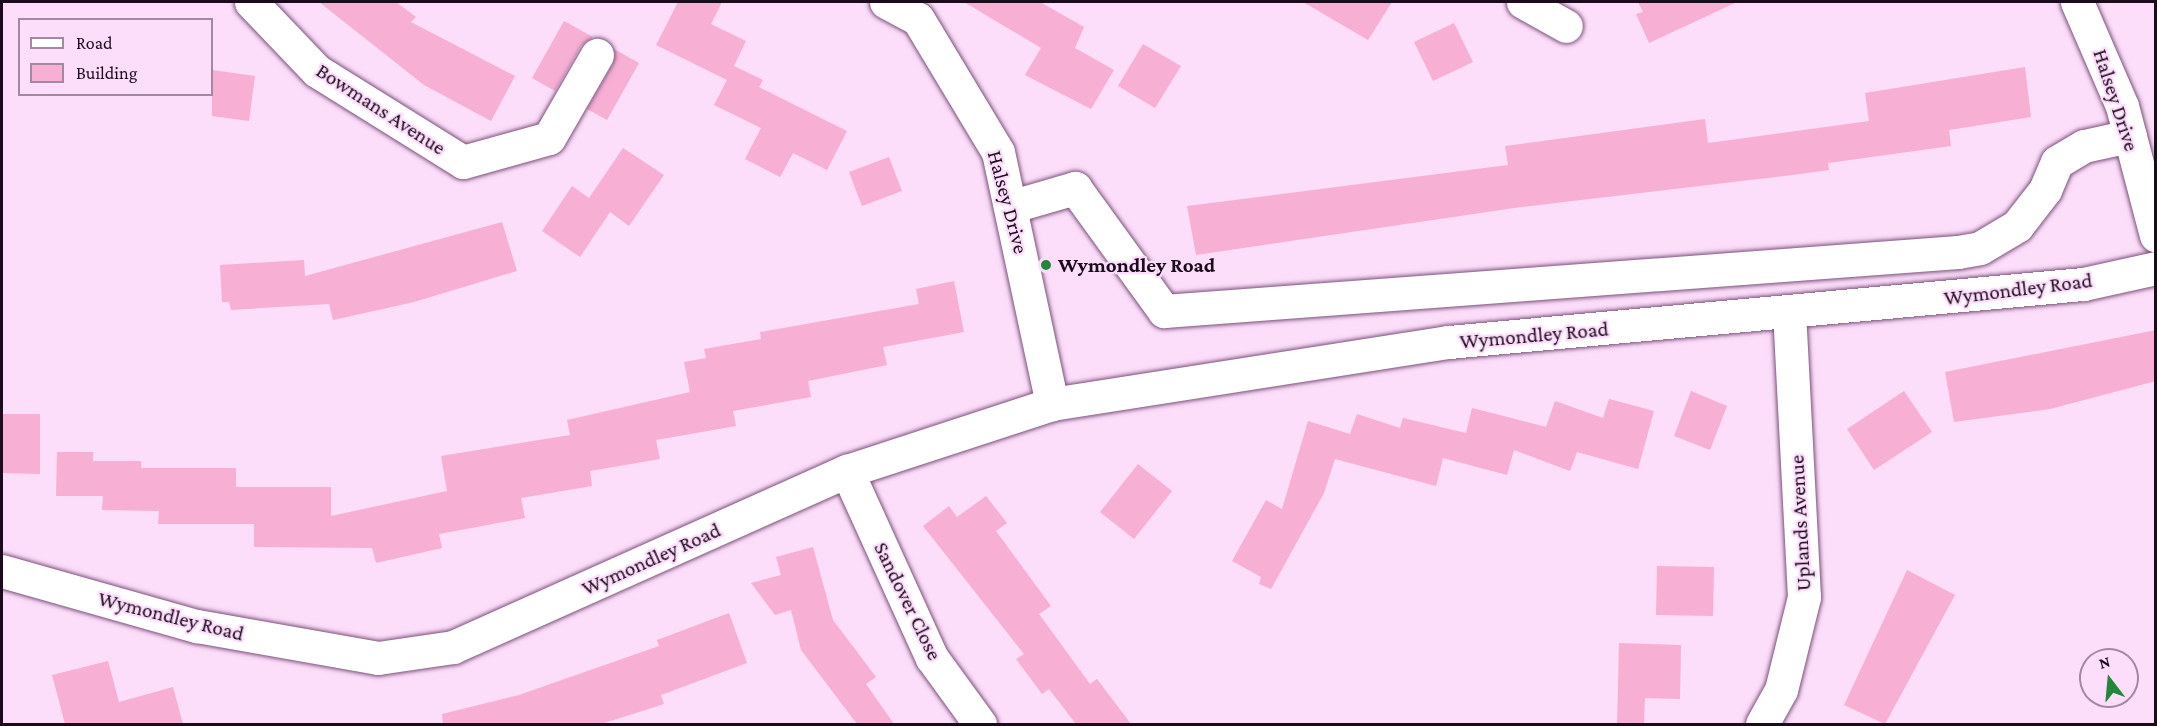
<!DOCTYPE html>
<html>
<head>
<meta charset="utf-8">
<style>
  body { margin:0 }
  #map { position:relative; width:2157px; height:726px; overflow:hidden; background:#fcddfa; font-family:"Crimson Pro",serif }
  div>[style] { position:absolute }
  .building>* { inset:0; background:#f7afd4 }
  .roads { filter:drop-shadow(0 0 2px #7c517b) drop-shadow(0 0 2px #7c517b) }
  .minor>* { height:33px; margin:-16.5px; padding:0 16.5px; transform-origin:16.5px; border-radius:16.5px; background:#fff }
  .dots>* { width:16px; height:16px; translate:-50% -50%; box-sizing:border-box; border:3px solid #fcddfa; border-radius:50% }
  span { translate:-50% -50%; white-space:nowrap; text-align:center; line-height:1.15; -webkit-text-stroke:4.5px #fcddfa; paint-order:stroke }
  .street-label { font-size:21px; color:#1c0b1c }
  .poi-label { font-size:21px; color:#1c0b1c; font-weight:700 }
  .left { translate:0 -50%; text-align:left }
  .frame { position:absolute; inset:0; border:3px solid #1c0b1c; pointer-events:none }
  .legend { position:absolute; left:18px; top:18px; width:195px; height:78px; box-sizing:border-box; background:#fcddfa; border:2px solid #a289a1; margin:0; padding:8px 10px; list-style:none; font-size:18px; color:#1c0b1c }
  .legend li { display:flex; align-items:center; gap:12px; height:30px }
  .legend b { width:30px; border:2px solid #a289a1 }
  .north { position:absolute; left:2079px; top:648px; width:60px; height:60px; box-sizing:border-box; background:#fcddfa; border:2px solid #a289a1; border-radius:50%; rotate:344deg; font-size:16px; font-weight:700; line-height:24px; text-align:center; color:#1c0b1c }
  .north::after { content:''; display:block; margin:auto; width:21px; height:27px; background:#23863b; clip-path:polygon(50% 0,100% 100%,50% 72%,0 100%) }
</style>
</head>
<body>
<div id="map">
  <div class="building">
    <div style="clip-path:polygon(319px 2px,396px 2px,416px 17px,411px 22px,515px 76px,491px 121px,424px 85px)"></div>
    <div style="clip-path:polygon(678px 2px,722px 2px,711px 24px,746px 41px,734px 66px,763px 80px,759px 87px,847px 131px,827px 170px,793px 153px,780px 177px,745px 159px,761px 128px,714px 105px,727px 80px,656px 45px)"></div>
    <div style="clip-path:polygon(964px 2px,1040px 2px,1084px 27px,1075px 48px,1114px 70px,1091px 109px,1025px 75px,1041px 48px)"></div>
    <div style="clip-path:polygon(1303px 2px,1392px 2px,1368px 40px)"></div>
    <div style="clip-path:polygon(1638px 2px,1737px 2px,1649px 43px,1636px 14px,1643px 12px)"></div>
    <div style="clip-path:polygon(564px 21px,593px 37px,581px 46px,555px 91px,532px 78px)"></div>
    <div style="clip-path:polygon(1454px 23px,1473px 62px,1433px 81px,1414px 42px)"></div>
    <div style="clip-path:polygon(1143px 44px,1181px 66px,1155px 108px,1118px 86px)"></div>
    <div style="clip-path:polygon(614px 49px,639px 63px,607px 120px,587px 109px,613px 64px)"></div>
    <div style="clip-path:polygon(2025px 67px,2031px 117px,1949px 130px,1951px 146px,1828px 163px,1829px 170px,1792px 175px,1514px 208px,1196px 255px,1187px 206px,1508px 165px,1505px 146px,1705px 119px,1708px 143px,1869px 121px,1865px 93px)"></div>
    <div style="clip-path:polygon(212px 70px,255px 76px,249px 121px,212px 116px)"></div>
    <div style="clip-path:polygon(623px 148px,664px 175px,629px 226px,610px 212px,580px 257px,542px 231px,572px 186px,589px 198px)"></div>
    <div style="clip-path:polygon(889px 157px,902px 191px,862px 206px,849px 172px)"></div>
    <div style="clip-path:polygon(502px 222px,517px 271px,414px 302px,333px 320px,329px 304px,231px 310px,229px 302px,222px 302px,220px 265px,304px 260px,305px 276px)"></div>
    <div style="clip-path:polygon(954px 281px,964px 332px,883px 347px,887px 365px,808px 381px,811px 397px,733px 411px,736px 426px,656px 440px,660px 459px,590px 471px,592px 486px,521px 498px,525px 518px,439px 534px,442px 548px,376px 563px,372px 548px,254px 547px,254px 524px,158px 524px,159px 511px,102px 510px,103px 496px,56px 496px,57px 452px,93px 452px,93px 461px,141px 461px,141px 468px,236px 468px,236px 487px,331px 487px,331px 516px,447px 491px,441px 456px,570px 435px,567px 420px,690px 392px,684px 362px,706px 358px,704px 349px,761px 339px,760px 332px,919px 304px,916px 289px)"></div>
    <div style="clip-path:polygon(2156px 330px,2156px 381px,2050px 409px,1954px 422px,1945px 372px)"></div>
    <div style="clip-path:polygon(1691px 391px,1727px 406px,1710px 450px,1674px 436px)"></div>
    <div style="clip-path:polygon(1904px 391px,1932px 432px,1874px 470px,1847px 429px)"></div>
    <div style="clip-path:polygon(1609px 399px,1654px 411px,1638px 469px,1577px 452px,1570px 471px,1514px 450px,1507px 475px,1443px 458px,1436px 486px,1335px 459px,1324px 493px,1271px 589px,1259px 584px,1261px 577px,1232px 561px,1266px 500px,1282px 509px,1308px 421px,1350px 434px,1357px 414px,1400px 428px,1403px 418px,1466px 433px,1472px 408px,1546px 427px,1555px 401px,1603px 418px)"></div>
    <div style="clip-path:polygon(2px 414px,40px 414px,40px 474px,2px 473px)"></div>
    <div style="clip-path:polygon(1138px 464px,1172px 491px,1134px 539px,1100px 512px)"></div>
    <div style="clip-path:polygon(986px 496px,1007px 523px,996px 531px,1051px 606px,1039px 614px,1090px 684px,1097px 679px,1131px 724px,1076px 724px,1049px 689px,1042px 694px,1016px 659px,1024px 654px,923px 526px,949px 506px,957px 517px)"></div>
    <div style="clip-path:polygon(813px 547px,833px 620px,876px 677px,866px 684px,894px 724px,857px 724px,801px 650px,791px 610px,775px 615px,751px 583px,781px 575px,776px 557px)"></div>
    <div style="clip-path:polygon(1657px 566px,1714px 567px,1713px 616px,1656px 615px)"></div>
    <div style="clip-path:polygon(1907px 570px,1955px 595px,1885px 724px,1844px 705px)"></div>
    <div style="clip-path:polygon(729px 613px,747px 663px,661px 695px,664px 704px,601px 724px,443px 724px,442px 714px,519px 695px,659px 646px,657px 640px)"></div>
    <div style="clip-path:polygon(1619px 643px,1681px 645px,1680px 699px,1645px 698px,1644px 724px,1617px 724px)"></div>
    <div style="clip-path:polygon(108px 661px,119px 702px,173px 687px,183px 724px,65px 724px,52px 675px)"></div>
  </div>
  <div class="roads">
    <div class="minor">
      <div style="left:251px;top:2px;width:95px;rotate:46.3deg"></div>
      <div style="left:317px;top:71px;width:172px;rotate:31.9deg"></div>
      <div style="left:463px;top:162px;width:89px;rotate:-15.6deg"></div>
      <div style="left:549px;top:138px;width:96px;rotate:-60deg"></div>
      <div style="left:886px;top:2px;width:36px;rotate:28deg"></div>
      <div style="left:918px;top:19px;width:155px;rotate:59deg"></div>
      <div style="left:998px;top:152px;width:258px;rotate:77.9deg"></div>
      <div style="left:1523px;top:2px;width:49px;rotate:29.2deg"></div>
      <div style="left:2077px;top:2px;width:113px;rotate:66.6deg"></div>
      <div style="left:2122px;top:106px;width:134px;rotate:75.3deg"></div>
      <div style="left:1013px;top:206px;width:65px;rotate:-16.2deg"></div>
      <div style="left:1075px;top:188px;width:152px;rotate:54.1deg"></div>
      <div style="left:1164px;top:311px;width:796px;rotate:-4.25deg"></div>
      <div style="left:1958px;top:252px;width:22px;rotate:-10deg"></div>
      <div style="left:1980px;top:248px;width:43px;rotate:-30.7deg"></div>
      <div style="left:2017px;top:226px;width:46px;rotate:-52.1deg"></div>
      <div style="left:2045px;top:190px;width:30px;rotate:-67deg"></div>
      <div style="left:2057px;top:162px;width:31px;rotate:-31deg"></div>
      <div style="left:2084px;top:146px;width:47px;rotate:-12.3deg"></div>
      <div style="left:847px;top:471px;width:205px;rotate:65.6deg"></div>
      <div style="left:932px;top:658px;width:82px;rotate:54deg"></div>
      <div style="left:2px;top:571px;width:203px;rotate:15.8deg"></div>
      <div style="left:197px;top:626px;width:184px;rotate:10deg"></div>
      <div style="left:378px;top:658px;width:76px;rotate:-8.3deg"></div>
      <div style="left:453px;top:647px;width:432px;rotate:-24.1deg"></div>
      <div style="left:847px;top:471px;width:216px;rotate:-18.1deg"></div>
      <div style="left:1052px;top:404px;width:402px;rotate:-8.9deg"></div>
      <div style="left:1449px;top:342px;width:637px;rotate:-5.23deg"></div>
      <div style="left:2083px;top:284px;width:75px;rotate:-12.4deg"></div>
      <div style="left:1762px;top:724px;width:39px;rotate:-61deg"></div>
      <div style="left:1781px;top:690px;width:96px;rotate:-76.1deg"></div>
      <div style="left:1804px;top:597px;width:283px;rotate:-93deg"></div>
    </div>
  </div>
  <div class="dots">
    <div style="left:1046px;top:265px;background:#23863b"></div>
  </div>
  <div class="street-label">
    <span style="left:2116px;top:100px;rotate:72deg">Halsey Drive</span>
    <span style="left:381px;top:109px;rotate:33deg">Bowmans Avenue</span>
    <span style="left:1008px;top:202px;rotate:75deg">Halsey Drive</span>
    <span style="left:2018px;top:289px;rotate:-7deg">Wymondley Road</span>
    <span style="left:1534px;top:335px;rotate:-5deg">Wymondley Road</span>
    <span style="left:1800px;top:523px;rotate:-93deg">Uplands Avenue</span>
    <span style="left:651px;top:559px;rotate:-24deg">Wymondley Road</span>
    <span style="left:908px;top:601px;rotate:64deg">Sandover Close</span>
    <span style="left:171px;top:616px;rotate:14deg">Wymondley Road</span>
  </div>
  <div class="poi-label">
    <span class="left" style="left:1058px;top:265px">Wymondley Road</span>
  </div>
  <div class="frame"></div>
  <ul class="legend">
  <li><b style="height:8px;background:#fff"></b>Road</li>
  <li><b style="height:16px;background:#f7afd4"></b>Building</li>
  </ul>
  <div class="north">N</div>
</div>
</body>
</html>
